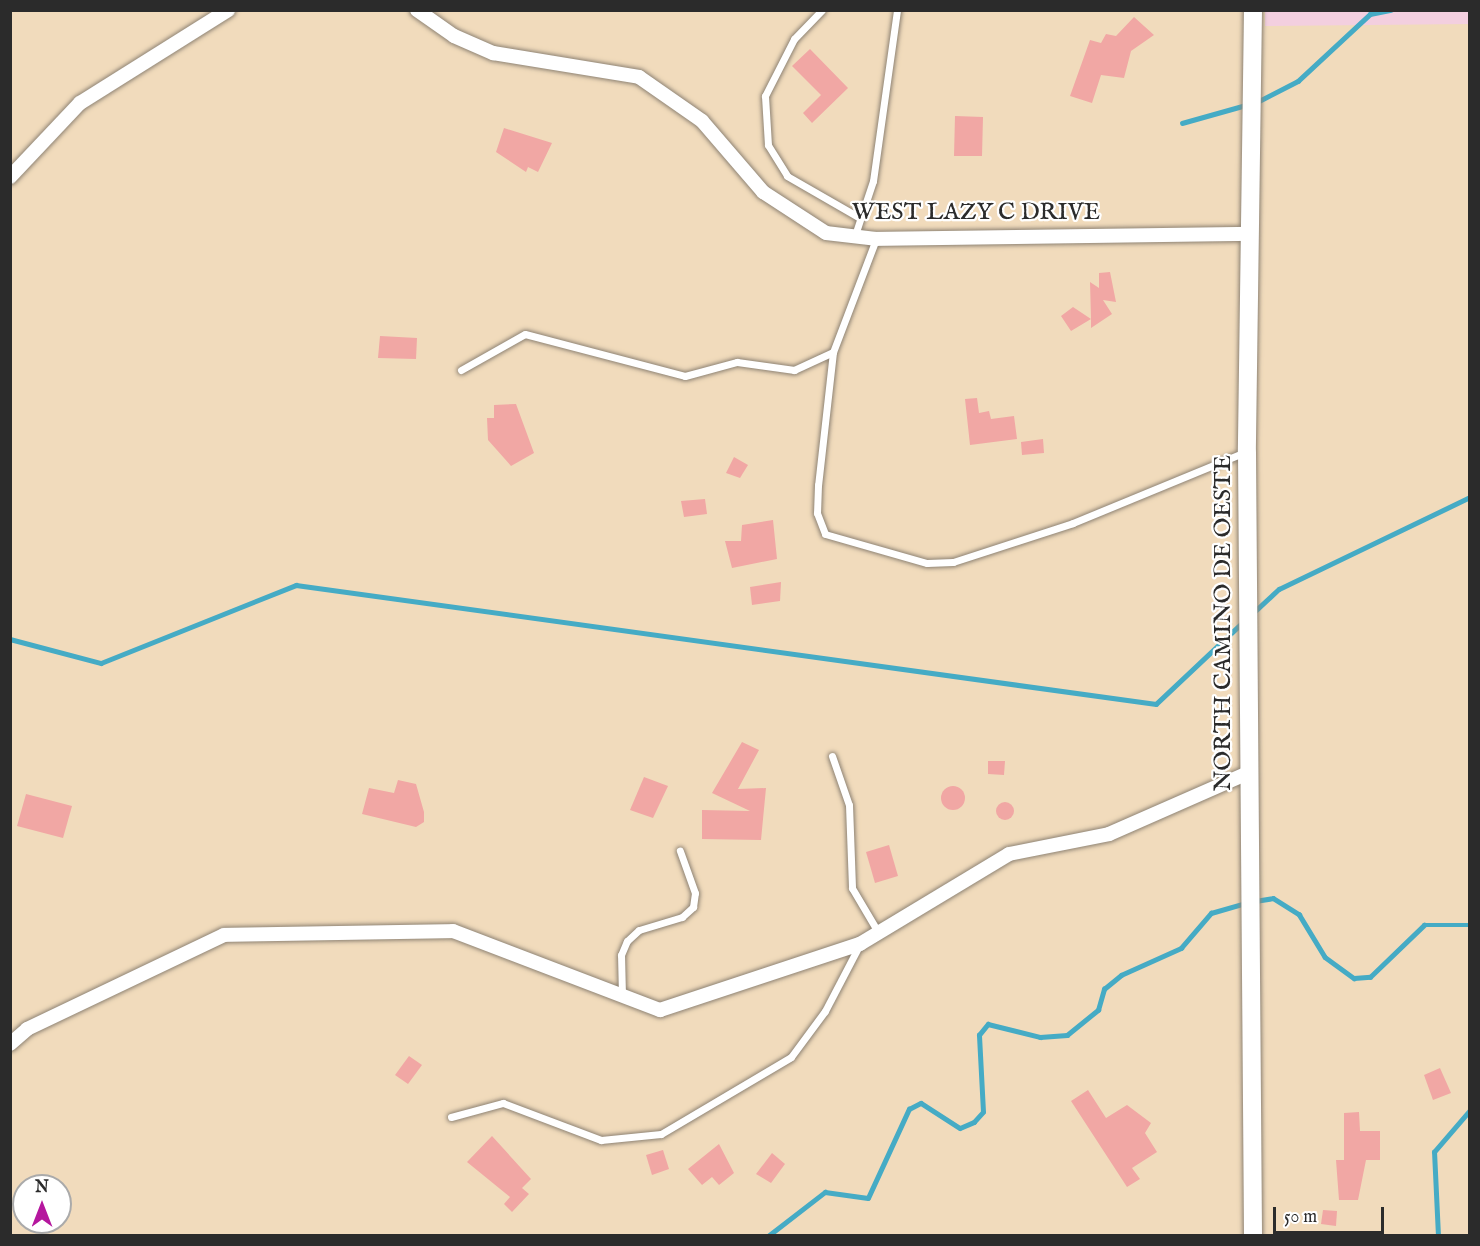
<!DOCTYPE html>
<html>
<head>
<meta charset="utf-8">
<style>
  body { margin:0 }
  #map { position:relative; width:1480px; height:1246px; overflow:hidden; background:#f1dbbc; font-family:"IM FELL English",serif }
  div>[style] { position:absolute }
  .built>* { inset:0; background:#f3cfdf }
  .stream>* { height:4.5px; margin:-2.25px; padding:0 2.25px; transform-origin:2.25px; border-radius:2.25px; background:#45abc5 }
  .building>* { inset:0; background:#f1a7a4 }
  .round { border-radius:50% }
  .roads { filter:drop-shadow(0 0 2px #8e8374) drop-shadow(0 0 2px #8e8374) }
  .lane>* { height:7px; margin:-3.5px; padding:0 3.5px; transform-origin:3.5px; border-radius:3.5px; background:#fff }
  .street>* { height:14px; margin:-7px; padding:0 7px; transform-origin:7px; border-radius:7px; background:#fff }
  .secondary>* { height:18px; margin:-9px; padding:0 9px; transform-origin:9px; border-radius:9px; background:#fff }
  span { translate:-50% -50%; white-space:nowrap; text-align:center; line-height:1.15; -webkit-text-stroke:4.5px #fff; paint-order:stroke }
  .street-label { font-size:24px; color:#2b2b2b }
  .frame { position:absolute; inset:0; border:12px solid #2b2b2b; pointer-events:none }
  .north { position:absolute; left:12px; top:1174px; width:60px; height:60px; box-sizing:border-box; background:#fff; border:2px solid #aaa; border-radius:50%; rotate:0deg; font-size:16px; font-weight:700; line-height:24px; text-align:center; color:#2b2b2b }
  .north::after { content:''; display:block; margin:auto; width:21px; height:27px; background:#b5179e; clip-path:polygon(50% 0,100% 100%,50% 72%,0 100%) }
  .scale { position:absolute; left:1273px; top:1207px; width:111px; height:27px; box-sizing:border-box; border:3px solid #2b2b2b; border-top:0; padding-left:8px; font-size:18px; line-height:21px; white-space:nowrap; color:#2b2b2b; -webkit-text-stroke:4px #fff; paint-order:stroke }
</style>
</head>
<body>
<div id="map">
  <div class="built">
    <div style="clip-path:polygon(1265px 11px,1469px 11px,1469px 24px,1265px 26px)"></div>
  </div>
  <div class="stream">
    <div style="left:1257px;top:102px;width:46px;rotate:-27.1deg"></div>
    <div style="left:1298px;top:81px;width:98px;rotate:-42.9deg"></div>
    <div style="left:1370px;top:14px;width:21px;rotate:-11deg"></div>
    <div style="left:1182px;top:123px;width:66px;rotate:-15.7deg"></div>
    <div style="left:1253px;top:613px;width:35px;rotate:-43deg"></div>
    <div style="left:1279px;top:589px;width:212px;rotate:-25.7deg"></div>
    <div style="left:10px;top:639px;width:94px;rotate:14.8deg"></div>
    <div style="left:101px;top:663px;width:210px;rotate:-21.8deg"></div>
    <div style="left:296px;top:585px;width:868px;rotate:7.88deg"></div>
    <div style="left:1156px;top:704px;width:118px;rotate:-43.3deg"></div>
    <div style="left:1255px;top:901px;width:18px;rotate:-9deg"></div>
    <div style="left:1273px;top:898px;width:31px;rotate:32deg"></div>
    <div style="left:1299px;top:914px;width:50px;rotate:58.8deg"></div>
    <div style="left:1325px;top:957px;width:36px;rotate:36deg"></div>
    <div style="left:1354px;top:978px;width:16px;rotate:-4deg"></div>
    <div style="left:1370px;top:977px;width:75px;rotate:-43.9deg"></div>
    <div style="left:1424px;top:925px;width:46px"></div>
    <div style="left:768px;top:1236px;width:72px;rotate:-37.7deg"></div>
    <div style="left:825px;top:1192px;width:43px;rotate:7.9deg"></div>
    <div style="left:868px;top:1198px;width:98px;rotate:-65.3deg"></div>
    <div style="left:909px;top:1109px;width:13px;rotate:-27deg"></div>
    <div style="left:921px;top:1103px;width:46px;rotate:32.7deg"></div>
    <div style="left:960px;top:1128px;width:15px;rotate:-23deg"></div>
    <div style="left:974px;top:1122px;width:13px;rotate:-48deg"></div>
    <div style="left:983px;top:1112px;width:77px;rotate:-93deg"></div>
    <div style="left:979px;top:1035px;width:14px;rotate:-51deg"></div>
    <div style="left:988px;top:1024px;width:54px;rotate:14deg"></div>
    <div style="left:1040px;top:1037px;width:27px;rotate:-4deg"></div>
    <div style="left:1067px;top:1035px;width:40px;rotate:-39deg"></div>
    <div style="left:1098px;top:1010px;width:22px;rotate:-74deg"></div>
    <div style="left:1104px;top:989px;width:22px;rotate:-39deg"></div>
    <div style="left:1121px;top:975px;width:66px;rotate:-24.2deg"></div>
    <div style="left:1181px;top:948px;width:46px;rotate:-49.4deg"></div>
    <div style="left:1211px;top:913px;width:37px;rotate:-16deg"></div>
    <div style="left:1438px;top:1236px;width:84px;rotate:-92.7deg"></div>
    <div style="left:1434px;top:1152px;width:55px;rotate:-49.4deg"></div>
  </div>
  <div class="building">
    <div style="clip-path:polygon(1134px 17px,1154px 35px,1131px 51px,1124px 78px,1101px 75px,1092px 103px,1070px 96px,1090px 40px,1101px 43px,1106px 34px,1116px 36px)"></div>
    <div style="clip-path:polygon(810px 49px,848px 88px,812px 123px,803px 113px,821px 95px,792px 66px)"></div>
    <div style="clip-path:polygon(955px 116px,983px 117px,982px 156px,954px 156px)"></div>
    <div style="clip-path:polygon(504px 128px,552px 143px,538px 172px,528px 167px,526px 172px,496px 152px)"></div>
    <div style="clip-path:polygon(1110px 272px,1116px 302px,1103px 300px,1112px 314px,1091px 328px,1091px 319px,1071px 331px,1061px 316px,1073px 307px,1091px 319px,1090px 282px,1099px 288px,1099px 273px)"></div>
    <div style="clip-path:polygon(380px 336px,417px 338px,416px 359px,378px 358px)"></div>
    <div style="clip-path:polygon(977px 398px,979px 413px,989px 411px,991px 419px,1014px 416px,1017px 439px,970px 445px,965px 399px)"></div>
    <div style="clip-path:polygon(516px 404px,534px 453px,511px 466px,488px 440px,487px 418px,494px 418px,494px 405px)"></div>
    <div style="clip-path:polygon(1043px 439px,1044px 453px,1022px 455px,1021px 442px)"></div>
    <div style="clip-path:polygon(734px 457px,748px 465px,740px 478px,726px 473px)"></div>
    <div style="clip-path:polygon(705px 499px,707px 514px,684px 517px,681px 501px)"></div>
    <div style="clip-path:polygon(773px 520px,777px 559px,732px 568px,725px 541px,741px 541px,742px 525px)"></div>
    <div style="clip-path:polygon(781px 582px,780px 601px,752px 605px,750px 587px)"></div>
    <div style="clip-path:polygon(742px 742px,759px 750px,738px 789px,766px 788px,761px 840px,702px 839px,702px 810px,750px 811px,712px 793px)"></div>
    <div style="clip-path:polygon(988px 761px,1005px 761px,1004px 775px,988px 774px)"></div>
    <div style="clip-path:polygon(644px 777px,668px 786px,653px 818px,630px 810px)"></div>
    <div style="clip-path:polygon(398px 780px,416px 784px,424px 812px,424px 822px,416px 827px,362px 814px,369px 788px,394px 793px)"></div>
    <div class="round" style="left:941px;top:786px;width:24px;height:24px"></div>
    <div style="clip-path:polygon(26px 794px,72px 806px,63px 838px,17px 826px)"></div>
    <div class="round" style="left:996px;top:802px;width:18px;height:18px"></div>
    <div style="clip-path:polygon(889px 845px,898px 876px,875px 883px,866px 852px)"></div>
    <div style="clip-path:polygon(409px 1056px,422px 1065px,408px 1084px,395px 1075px)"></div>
    <div style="clip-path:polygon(1440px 1068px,1451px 1093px,1433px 1100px,1424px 1075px)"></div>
    <div style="clip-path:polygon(1088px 1090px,1106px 1118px,1127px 1105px,1151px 1123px,1145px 1133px,1157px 1152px,1132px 1168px,1140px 1179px,1127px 1187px,1071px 1101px)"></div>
    <div style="clip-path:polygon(1359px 1112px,1360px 1131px,1380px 1131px,1380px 1160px,1366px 1160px,1358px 1200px,1339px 1200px,1336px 1160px,1344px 1160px,1344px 1113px)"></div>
    <div style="clip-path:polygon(492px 1136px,531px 1179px,522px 1188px,529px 1194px,512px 1212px,504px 1204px,510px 1197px,467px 1162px)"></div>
    <div style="clip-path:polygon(719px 1144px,734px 1173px,719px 1185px,712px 1177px,702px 1185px,688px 1169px)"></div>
    <div style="clip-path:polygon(663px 1150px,669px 1169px,652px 1175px,646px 1155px)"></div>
    <div style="clip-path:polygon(772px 1153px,785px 1164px,771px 1183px,756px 1174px)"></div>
    <div style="clip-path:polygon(1323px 1210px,1337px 1211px,1336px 1226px,1321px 1224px)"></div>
  </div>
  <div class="roads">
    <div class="lane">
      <div style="left:822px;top:10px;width:40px;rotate:134deg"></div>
      <div style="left:794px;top:39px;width:64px;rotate:117deg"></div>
      <div style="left:765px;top:96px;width:49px;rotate:86.5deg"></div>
      <div style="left:768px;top:145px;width:36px;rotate:58deg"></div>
      <div style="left:787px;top:176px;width:84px;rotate:29.9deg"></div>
      <div style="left:854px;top:238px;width:60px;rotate:-71.6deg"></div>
      <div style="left:873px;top:181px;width:173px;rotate:-82deg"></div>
      <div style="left:876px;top:239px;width:121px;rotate:110.8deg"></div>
      <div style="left:833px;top:352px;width:134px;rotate:96.4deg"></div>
      <div style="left:818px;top:485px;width:28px;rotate:92deg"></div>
      <div style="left:817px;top:513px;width:22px;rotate:69deg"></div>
      <div style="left:825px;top:534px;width:106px;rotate:15.9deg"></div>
      <div style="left:927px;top:563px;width:26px;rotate:-2deg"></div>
      <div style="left:953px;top:562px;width:126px;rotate:-18deg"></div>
      <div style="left:1073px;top:523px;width:186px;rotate:-22.4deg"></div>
      <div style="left:461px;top:370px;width:73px;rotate:-29.4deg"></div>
      <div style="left:525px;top:334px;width:165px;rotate:14.7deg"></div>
      <div style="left:685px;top:376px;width:54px;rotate:-15.1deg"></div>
      <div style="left:737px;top:362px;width:58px;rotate:8deg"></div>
      <div style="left:794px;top:370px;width:43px;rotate:-24.8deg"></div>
      <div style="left:832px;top:756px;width:52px;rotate:70.9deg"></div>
      <div style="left:849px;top:805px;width:83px;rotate:87.9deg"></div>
      <div style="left:852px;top:888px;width:51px;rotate:59.4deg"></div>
      <div style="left:622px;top:995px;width:40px;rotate:-91.4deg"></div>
      <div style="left:621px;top:955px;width:15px;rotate:-67deg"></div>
      <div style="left:627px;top:941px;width:16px;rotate:-43deg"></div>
      <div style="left:639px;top:930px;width:45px;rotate:-16.8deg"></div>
      <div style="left:682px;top:917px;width:15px;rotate:-42deg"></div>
      <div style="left:693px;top:907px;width:14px;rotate:-82deg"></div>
      <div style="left:695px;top:893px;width:45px;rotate:-109.7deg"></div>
      <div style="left:451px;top:1117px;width:54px;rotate:-15.1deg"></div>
      <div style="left:503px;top:1103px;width:105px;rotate:20.7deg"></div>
      <div style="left:601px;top:1140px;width:60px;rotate:-5.7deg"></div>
      <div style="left:661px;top:1134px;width:151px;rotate:-30.6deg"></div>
      <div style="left:791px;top:1057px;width:57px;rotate:-53.5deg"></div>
      <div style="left:825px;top:1011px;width:73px;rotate:-62.4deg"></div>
    </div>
    <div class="street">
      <div style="left:417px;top:10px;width:45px;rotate:35.1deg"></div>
      <div style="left:454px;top:36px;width:43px;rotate:23.6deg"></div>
      <div style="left:493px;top:53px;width:148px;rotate:9.3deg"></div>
      <div style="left:639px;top:77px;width:77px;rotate:34.9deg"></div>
      <div style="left:702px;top:121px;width:94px;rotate:49.3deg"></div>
      <div style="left:763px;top:192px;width:75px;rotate:33.1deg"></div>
      <div style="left:826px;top:233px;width:50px;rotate:6.8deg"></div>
      <div style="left:876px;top:239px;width:372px;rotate:-0.8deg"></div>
      <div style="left:10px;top:177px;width:102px;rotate:-46.6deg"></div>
      <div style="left:80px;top:103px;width:175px;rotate:-32.1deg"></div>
      <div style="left:10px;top:1044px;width:23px;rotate:-41deg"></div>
      <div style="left:27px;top:1029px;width:218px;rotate:-25.5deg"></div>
      <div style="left:224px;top:935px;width:229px;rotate:-1deg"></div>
      <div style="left:453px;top:931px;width:222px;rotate:20.9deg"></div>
      <div style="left:660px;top:1010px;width:211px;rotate:-18.3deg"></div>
      <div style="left:860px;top:944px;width:174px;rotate:-31.1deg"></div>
      <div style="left:1009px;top:854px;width:102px;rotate:-11.3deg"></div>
      <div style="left:1109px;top:834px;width:152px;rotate:-23.7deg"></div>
    </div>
    <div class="secondary">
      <div style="left:1253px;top:10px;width:442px;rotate:90.8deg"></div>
      <div style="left:1247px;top:452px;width:784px;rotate:89.56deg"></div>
    </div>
  </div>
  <div class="street-label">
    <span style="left:976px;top:213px">WEST LAZY C DRIVE</span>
    <span style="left:1224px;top:623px;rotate:-90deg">NORTH CAMINO DE OESTE</span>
  </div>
  <div class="frame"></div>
  <div class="north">N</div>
  <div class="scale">50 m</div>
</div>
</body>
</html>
